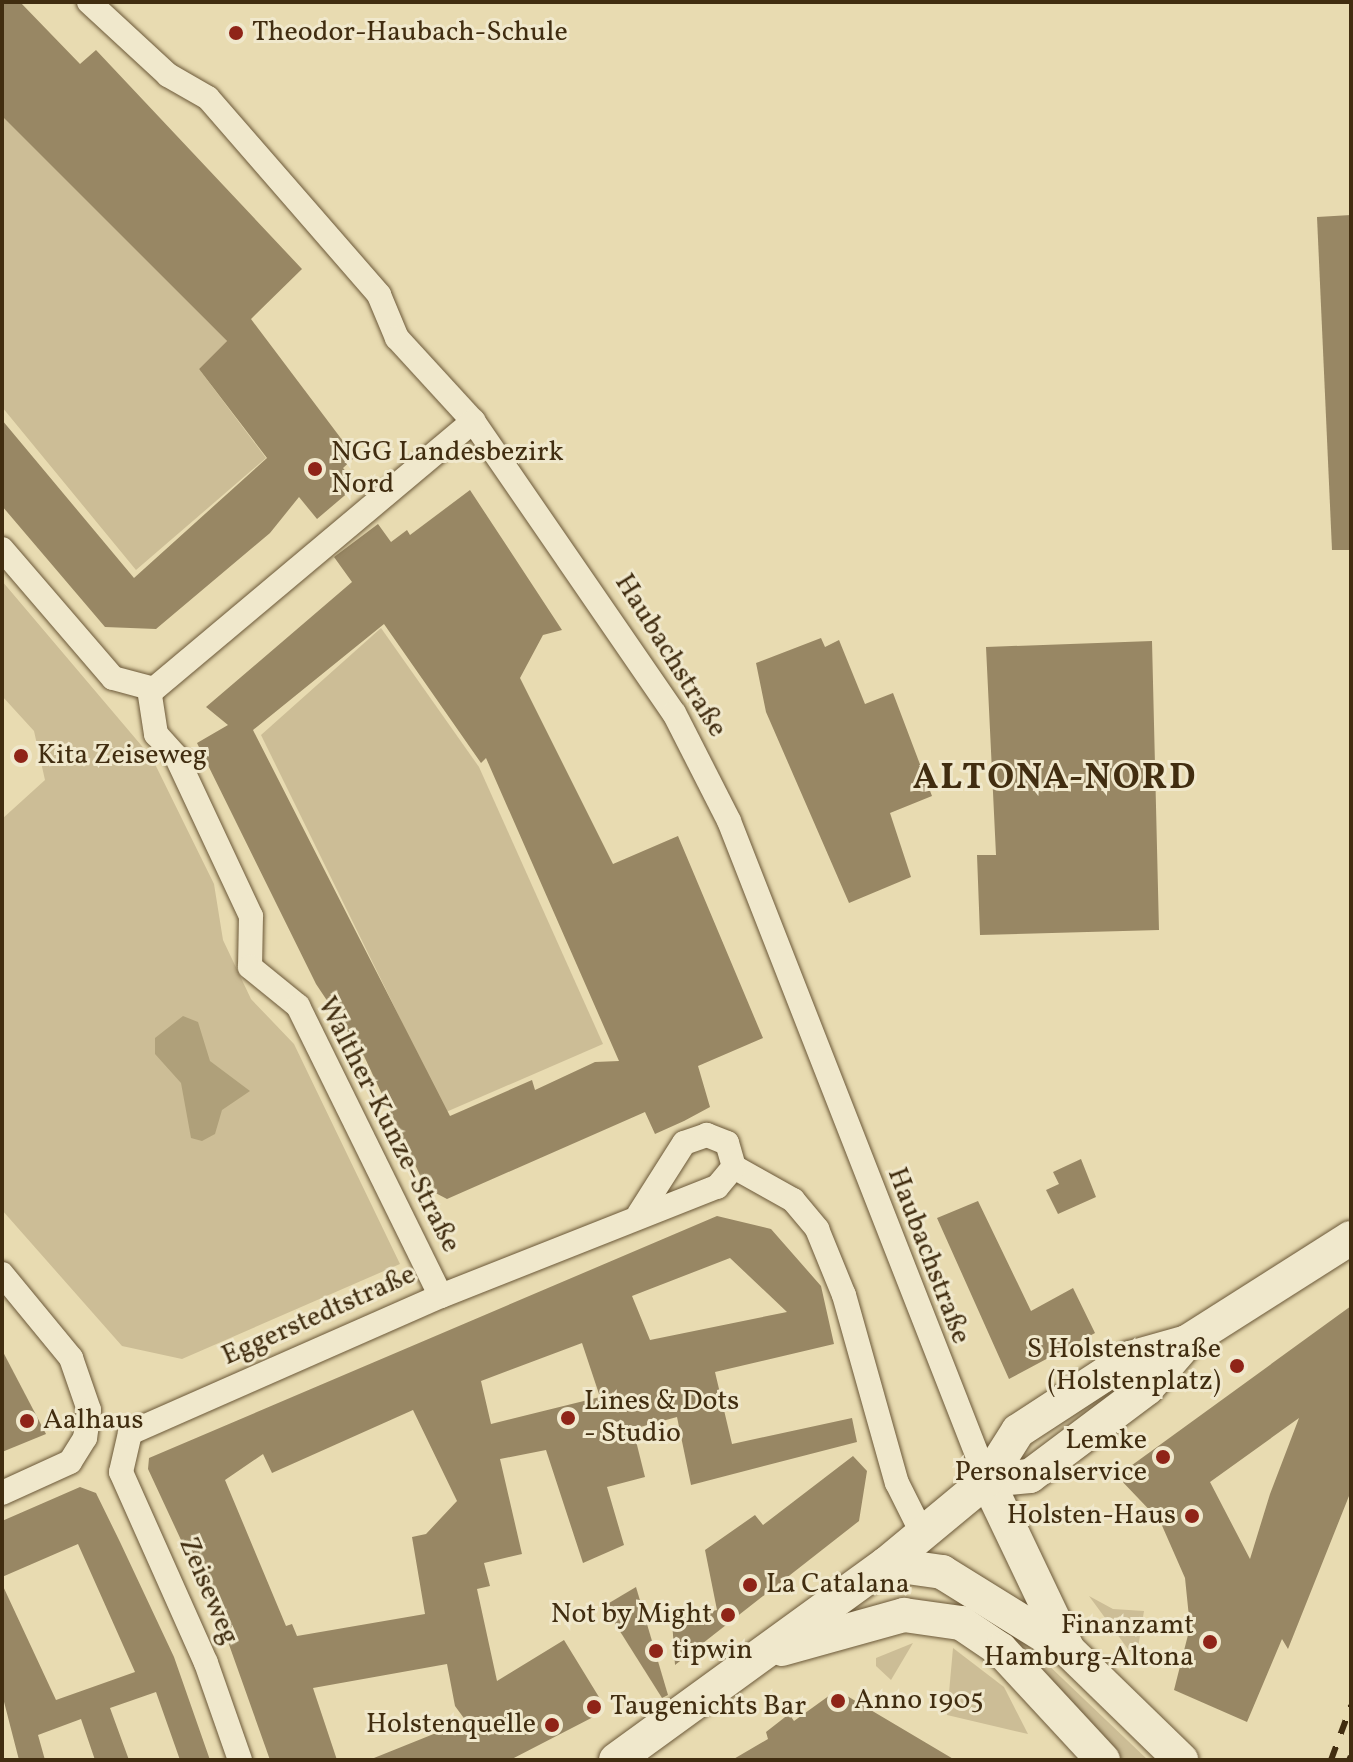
<!DOCTYPE html>
<html>
<head>
<meta charset="utf-8">
<style>
  body { margin:0 }
  #map { position:relative; width:1353px; height:1762px; overflow:hidden; background:#e8dbb1; font-family:Vollkorn,serif }
  div>[style] { position:absolute }
  .green>* { inset:0; background:#ccbd96 }
  .water>* { inset:0; background:#afa07a }
  .building>* { inset:0; background:#988764 }
  .roads { filter:drop-shadow(0 0 2px #6b5838) drop-shadow(0 0 2px #6b5838) }
  .minor>* { height:24px; margin:-12px; padding:0 12px; transform-origin:12px; border-radius:12px; background:#f0e8cc }
  .secondary>* { height:34px; margin:-17px; padding:0 17px; transform-origin:17px; border-radius:17px; background:#f0e8cc }
  .rail>* { height:6px; margin-top:-3px; transform-origin:0; background:repeating-linear-gradient(90deg,#412d10 0 14px,transparent 0 28px) }
  .dots>* { width:22px; height:22px; translate:-50% -50%; box-sizing:border-box; border:4px solid #f0e8cc; border-radius:50% }
  span { translate:-50% -50%; white-space:nowrap; text-align:center; line-height:1.15; -webkit-text-stroke:6px #f0e8cc; paint-order:stroke }
  .poi-label { font-size:28px; color:#412d10 }
  .left { translate:0 -50%; text-align:left }
  .right { translate:-100% -50%; text-align:right }
  .street-label { font-size:28px; color:#412d10 }
  .district-label { font-size:36px; color:#412d10; font-weight:700; letter-spacing:2px }
  .frame { position:absolute; inset:0; border:4px solid #412d10; pointer-events:none }
</style>
</head>
<body>
<div id="map">
  <div class="green">
    <div style="clip-path:polygon(2px 115px,227px 341px,199px 369px,266px 458px,136px 570px,2px 407px)"></div>
    <div style="clip-path:polygon(2px 581px,152px 758px,214px 884px,223px 940px,251px 999px,294px 1044px,400px 1264px,182px 1359px,122px 1346px,2px 1210px,2px 819px,45px 780px,34px 731px,2px 696px)"></div>
    <div style="clip-path:polygon(381px 628px,479px 767px,603px 1044px,446px 1112px,261px 735px)"></div>
    <div style="clip-path:polygon(1089px 1596px,1113px 1609px,1144px 1611px,1136px 1660px)"></div>
    <div style="clip-path:polygon(998px 1626px,1021px 1639px,1148px 1760px,1123px 1760px,1096px 1740px)"></div>
    <div style="clip-path:polygon(913px 1643px,891px 1680px,876px 1666px,876px 1658px)"></div>
    <div style="clip-path:polygon(953px 1648px,1004px 1687px,1028px 1734px,947px 1715px)"></div>
  </div>
  <div class="water">
    <div style="clip-path:polygon(183px 1016px,198px 1022px,210px 1061px,250px 1091px,222px 1110px,215px 1134px,202px 1141px,191px 1138px,181px 1083px,155px 1054px,155px 1038px)"></div>
  </div>
  <div class="building">
    <div style="clip-path:polygon(2px 2px,20px 2px,80px 64px,96px 50px,302px 269px,251px 319px,355px 457px,343px 468px,357px 485px,317px 519px,299px 497px,270px 533px,156px 629px,105px 627px,2px 506px,2px 420px,134px 578px,267px 458px,199px 369px,227px 341px,2px 116px)"></div>
    <div style="clip-path:polygon(1351px 215px,1351px 550px,1332px 550px,1317px 217px)"></div>
    <div style="clip-path:polygon(evenodd,470px 490px,562px 630px,543px 635px,520px 678px,613px 864px,678px 836px,763px 1038px,698px 1066px,710px 1107px,684px 1121px,655px 1134px,645px 1112px,447px 1199px,426px 1188px,364px 1056px,316px 984px,197px 743px,228px 725px,206px 707px,352px 582px,334px 557px,378px 524px,391px 542px,407px 530px,410px 535px,470px 490px,384px 624px,481px 763px,486px 758px,619px 1061px,595px 1062px,535px 1090px,532px 1080px,450px 1116px,253px 730px,384px 624px)"></div>
    <div style="clip-path:polygon(821px 638px,825px 647px,839px 640px,865px 704px,893px 693px,932px 796px,890px 813px,911px 877px,849px 903px,766px 712px,756px 663px)"></div>
    <div style="clip-path:polygon(1152px 641px,1159px 930px,980px 935px,977px 855px,996px 855px,986px 647px)"></div>
    <div style="clip-path:polygon(1081px 1159px,1096px 1197px,1058px 1214px,1046px 1190px,1059px 1184px,1053px 1172px)"></div>
    <div style="clip-path:polygon(978px 1201px,1031px 1311px,1073px 1288px,1095px 1333px,1009px 1379px,937px 1218px)"></div>
    <div style="clip-path:polygon(evenodd,717px 1216px,771px 1229px,821px 1286px,834px 1344px,715px 1372px,732px 1444px,852px 1418px,857px 1442px,691px 1485px,677px 1417px,633px 1429px,645px 1477px,607px 1487px,624px 1545px,583px 1563px,546px 1450px,500px 1459px,522px 1554px,484px 1563px,490px 1586px,477px 1589px,497px 1681px,564px 1640px,602px 1702px,601px 1713px,510px 1760px,369px 1760px,466px 1721px,455px 1706px,447px 1664px,313px 1688px,337px 1760px,270px 1760px,227px 1639px,148px 1469px,149px 1458px,717px 1216px,730px 1258px,787px 1312px,650px 1340px,632px 1296px,730px 1258px,717px 1216px,582px 1343px,600px 1397px,491px 1424px,481px 1381px,582px 1343px,717px 1216px,413px 1410px,457px 1501px,426px 1534px,412px 1537px,425px 1614px,297px 1636px,292px 1624px,286px 1626px,225px 1480px,263px 1454px,272px 1473px,413px 1410px)"></div>
    <div style="clip-path:polygon(evenodd,1351px 1306px,1351px 1491px,1288px 1649px,1282px 1639px,1247px 1722px,1174px 1690px,1190px 1627px,1185px 1578px,1160px 1521px,1117px 1476px,1351px 1306px,1299px 1418px,1270px 1494px,1250px 1559px,1210px 1482px,1299px 1418px)"></div>
    <div style="clip-path:polygon(2px 1350px,46px 1434px,2px 1452px)"></div>
    <div style="clip-path:polygon(853px 1456px,867px 1471px,859px 1521px,675px 1665px,672px 1620px,717px 1610px,705px 1550px,755px 1515px,763px 1525px)"></div>
    <div style="clip-path:polygon(80px 1487px,96px 1493px,120px 1542px,174px 1657px,210px 1760px,180px 1760px,156px 1692px,110px 1708px,129px 1760px,95px 1760px,81px 1719px,38px 1735px,45px 1760px,19px 1760px,2px 1694px,2px 1584px,56px 1700px,135px 1672px,78px 1544px,2px 1577px,2px 1521px)"></div>
    <div style="clip-path:polygon(636px 1587px,668px 1695px,662px 1698px,604px 1606px)"></div>
    <div style="clip-path:polygon(837px 1690px,955px 1760px,732px 1760px,768px 1739px,766px 1732px,789px 1714px,794px 1721px)"></div>
  </div>
  <div class="roads">
    <div class="minor">
      <div style="left:89px;top:2px;width:108px;rotate:42.7deg"></div>
      <div style="left:168px;top:75px;width:46px;rotate:29.9deg"></div>
      <div style="left:208px;top:98px;width:261px;rotate:49deg"></div>
      <div style="left:379px;top:295px;width:47px;rotate:67.3deg"></div>
      <div style="left:397px;top:338px;width:113px;rotate:47.5deg"></div>
      <div style="left:473px;top:421px;width:354px;rotate:55.5deg"></div>
      <div style="left:674px;top:713px;width:121px;rotate:63deg"></div>
      <div style="left:729px;top:821px;width:708px;rotate:68.62deg"></div>
      <div style="left:2px;top:549px;width:170px;rotate:49.3deg"></div>
      <div style="left:113px;top:678px;width:42px;rotate:15deg"></div>
      <div style="left:154px;top:689px;width:417px;rotate:-40deg"></div>
      <div style="left:149px;top:689px;width:46px;rotate:81.2deg"></div>
      <div style="left:156px;top:734px;width:30px;rotate:48deg"></div>
      <div style="left:176px;top:756px;width:177px;rotate:64.9deg"></div>
      <div style="left:251px;top:916px;width:51px;rotate:91.1deg"></div>
      <div style="left:250px;top:967px;width:62px;rotate:39.1deg"></div>
      <div style="left:298px;top:1006px;width:323px;rotate:63.8deg"></div>
      <div style="left:734px;top:1167px;width:68px;rotate:29.2deg"></div>
      <div style="left:793px;top:1200px;width:38px;rotate:50deg"></div>
      <div style="left:817px;top:1229px;width:71px;rotate:67.8deg"></div>
      <div style="left:844px;top:1295px;width:195px;rotate:74.3deg"></div>
      <div style="left:897px;top:1483px;width:56px;rotate:63.4deg"></div>
      <div style="left:2px;top:1274px;width:109px;rotate:50.6deg"></div>
      <div style="left:71px;top:1358px;width:55px;rotate:70.9deg"></div>
      <div style="left:89px;top:1410px;width:28px;rotate:98deg"></div>
      <div style="left:85px;top:1438px;width:28px;rotate:122deg"></div>
      <div style="left:70px;top:1462px;width:75px;rotate:155.5deg"></div>
      <div style="left:240px;top:1760px;width:103px;rotate:-109.3deg"></div>
      <div style="left:206px;top:1663px;width:209px;rotate:-114deg"></div>
      <div style="left:121px;top:1472px;width:40px;rotate:-77deg"></div>
      <div style="left:130px;top:1433px;width:340px;rotate:-23.8deg"></div>
      <div style="left:441px;top:1296px;width:297px;rotate:-21.6deg"></div>
      <div style="left:717px;top:1187px;width:26px;rotate:-50deg"></div>
      <div style="left:734px;top:1167px;width:25px;rotate:-106deg"></div>
      <div style="left:727px;top:1143px;width:22px;rotate:-158deg"></div>
      <div style="left:707px;top:1135px;width:24px;rotate:161deg"></div>
      <div style="left:684px;top:1143px;width:84px;rotate:122.4deg"></div>
    </div>
    <div class="secondary">
      <div style="left:987px;top:1480px;width:43px;rotate:-5.3deg"></div>
      <div style="left:1030px;top:1476px;width:146px;rotate:-36.9deg"></div>
      <div style="left:1147px;top:1388px;width:61px;rotate:-49deg"></div>
      <div style="left:1187px;top:1342px;width:194px;rotate:-32.4deg"></div>
      <div style="left:987px;top:1480px;width:188px;rotate:64.5deg"></div>
      <div style="left:1068px;top:1650px;width:158px;rotate:44.2deg"></div>
      <div style="left:886px;top:1564px;width:57px;rotate:8.1deg"></div>
      <div style="left:942px;top:1572px;width:148px;rotate:31.8deg"></div>
      <div style="left:782px;top:1649px;width:127px;rotate:-15.6deg"></div>
      <div style="left:904px;top:1615px;width:58px;rotate:8deg"></div>
      <div style="left:961px;top:1623px;width:48px;rotate:34deg"></div>
      <div style="left:1001px;top:1650px;width:150px;rotate:47.2deg"></div>
      <div style="left:616px;top:1760px;width:334px;rotate:-36deg"></div>
      <div style="left:886px;top:1564px;width:131px;rotate:-39.7deg"></div>
      <div style="left:987px;top:1480px;width:58px;rotate:-57.7deg"></div>
      <div style="left:1018px;top:1431px;width:134px;rotate:-33.1deg"></div>
      <div style="left:1130px;top:1358px;width:59px;rotate:-15.7deg"></div>
    </div>
  </div>
  <div class="rail">
    <div style="left:1331px;top:1760px;width:58px;rotate:-69.7deg"></div>
    <div style="left:1349px;top:1760px;width:4px;rotate:-63deg"></div>
  </div>
  <div class="dots">
    <div style="left:236px;top:33px;background:#8f2418"></div>
    <div style="left:315px;top:469px;background:#8f2418"></div>
    <div style="left:21px;top:756px;background:#8f2418"></div>
    <div style="left:1237px;top:1366px;background:#8f2418"></div>
    <div style="left:568px;top:1418px;background:#8f2418"></div>
    <div style="left:27px;top:1421px;background:#8f2418"></div>
    <div style="left:1163px;top:1457px;background:#8f2418"></div>
    <div style="left:1192px;top:1516px;background:#8f2418"></div>
    <div style="left:750px;top:1585px;background:#8f2418"></div>
    <div style="left:728px;top:1615px;background:#8f2418"></div>
    <div style="left:1210px;top:1642px;background:#8f2418"></div>
    <div style="left:656px;top:1651px;background:#8f2418"></div>
    <div style="left:838px;top:1701px;background:#8f2418"></div>
    <div style="left:594px;top:1707px;background:#8f2418"></div>
    <div style="left:552px;top:1725px;background:#8f2418"></div>
  </div>
  <div class="poi-label">
    <span class="left" style="left:252px;top:33px">Theodor-Haubach-Schule</span>
    <span class="left" style="left:331px;top:469px">NGG Landesbezirk<br>Nord</span>
    <span class="left" style="left:37px;top:756px">Kita Zeiseweg</span>
    <span class="right" style="left:1221px;top:1366px">S Holstenstraße<br>(Holstenplatz)</span>
    <span class="left" style="left:584px;top:1418px">Lines &amp; Dots<br>- Studio</span>
    <span class="left" style="left:43px;top:1421px">Aalhaus</span>
    <span class="right" style="left:1147px;top:1457px">Lemke<br>Personalservice</span>
    <span class="right" style="left:1176px;top:1516px">Holsten-Haus</span>
    <span class="left" style="left:766px;top:1585px">La Catalana</span>
    <span class="right" style="left:712px;top:1615px">Not by Might</span>
    <span class="right" style="left:1194px;top:1642px">Finanzamt<br>Hamburg-Altona</span>
    <span class="left" style="left:672px;top:1651px">tipwin</span>
    <span class="left" style="left:854px;top:1701px">Anno 1905</span>
    <span class="left" style="left:610px;top:1707px">Taugenichts Bar</span>
    <span class="right" style="left:536px;top:1725px">Holstenquelle</span>
  </div>
  <div class="street-label">
    <span style="left:670px;top:656px;rotate:58deg">Haubachstraße</span>
    <span style="left:388px;top:1125px;rotate:63deg">Walther-Kunze-Straße</span>
    <span style="left:928px;top:1256px;rotate:69deg">Haubachstraße</span>
    <span style="left:319px;top:1316px;rotate:-24deg">Eggerstedtstraße</span>
    <span style="left:208px;top:1591px;rotate:67deg">Zeiseweg</span>
  </div>
  <div class="district-label">
    <span style="left:1055px;top:780px">ALTONA-NORD</span>
  </div>
  <div class="frame"></div>
</div>
</body>
</html>
